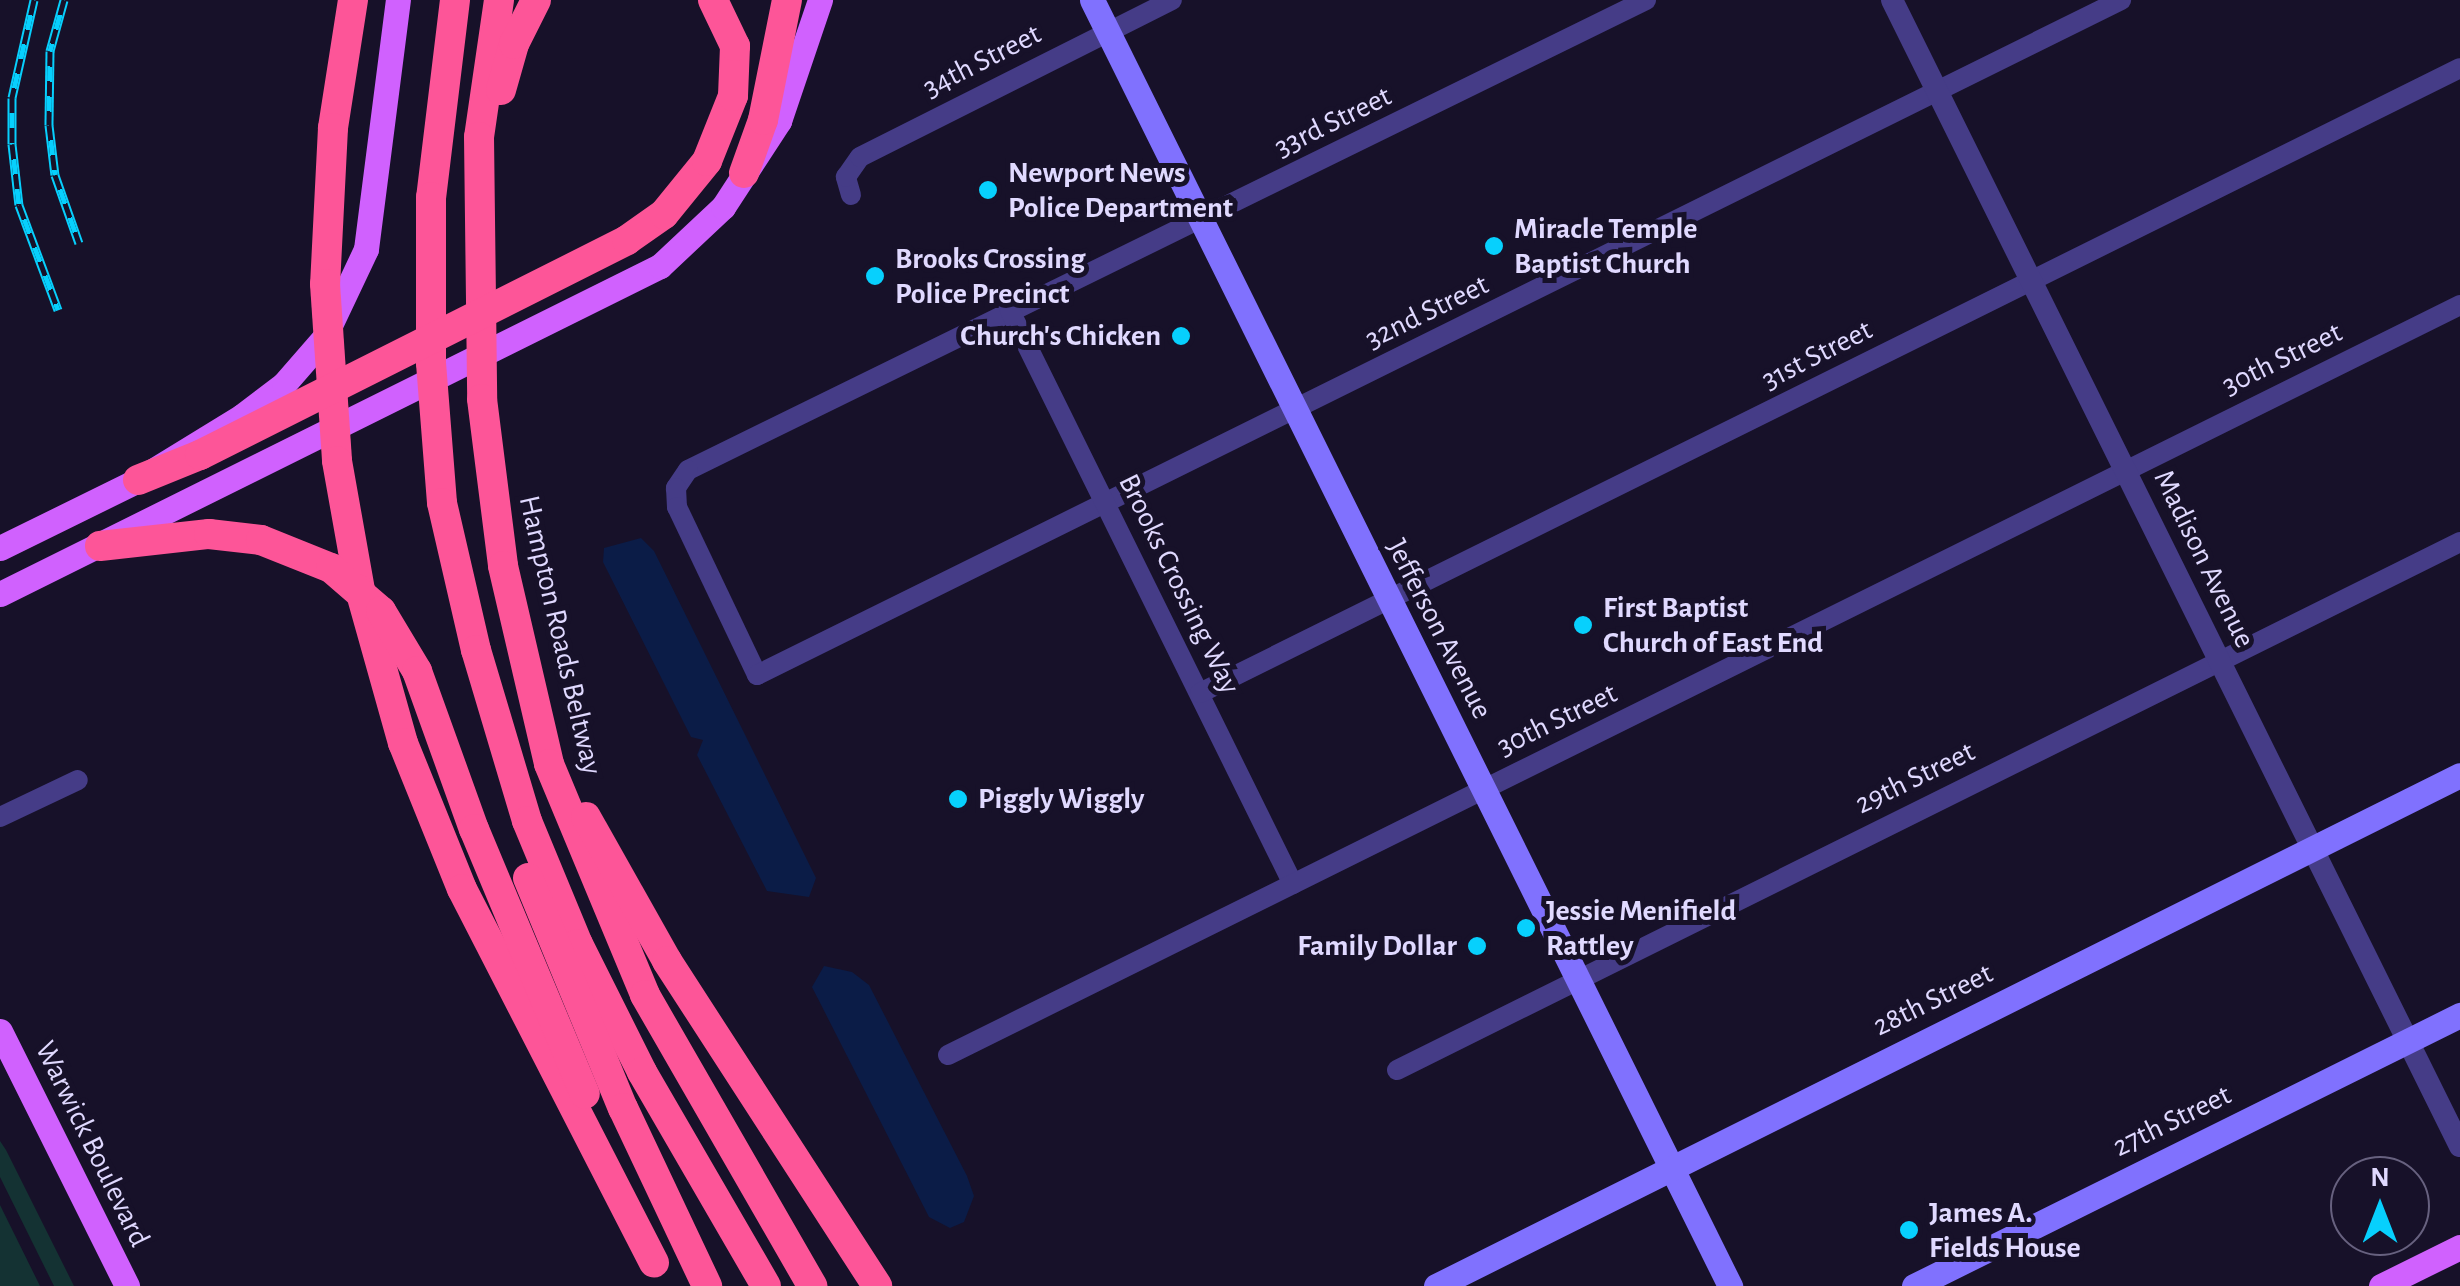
<!DOCTYPE html>
<html>
<head>
<meta charset="utf-8">
<style>
  body { margin:0 }
  #map { position:relative; width:2460px; height:1286px; overflow:hidden; background:#171129; font-family:"Alegreya Sans",sans-serif }
  div>[style] { position:absolute }
  .green>* { inset:0; background:#143233 }
  .water>* { inset:0; background:#0b1c47 }
  .minor>* { height:20px; margin:-10px; padding:0 10px; transform-origin:10px; border-radius:10px; background:#453c87 }
  .tertiary>* { height:22px; margin:-11px; padding:0 11px; transform-origin:11px; border-radius:11px; background:#453c87 }
  .secondary>* { height:25px; margin:-12.5px; padding:0 12.5px; transform-origin:12.5px; border-radius:12.5px; background:#8071fe }
  .primary>* { height:25px; margin:-12.5px; padding:0 12.5px; transform-origin:12.5px; border-radius:12.5px; background:#d061fe }
  .motorway>* { height:30px; margin:-15px; padding:0 15px; transform-origin:15px; border-radius:15px; background:#fd5598 }
  .rail>* { height:9px; margin-top:-4.5px; transform-origin:0; background:repeating-linear-gradient(90deg,#171129 0 15px,#07d0fd 0 30px); box-sizing:border-box; border-block:2px solid #07d0fd }
  .dots>* { width:28px; height:28px; translate:-50% -50%; box-sizing:border-box; border:5px solid #171129; border-radius:50% }
  span { translate:-50% -50%; white-space:nowrap; text-align:center; line-height:1.15; -webkit-text-stroke:10px #171129; paint-order:stroke }
  .street-label { font-size:30px; color:#e0d9ff }
  .poi-label { font-size:30px; color:#e0d9ff; font-weight:700 }
  .left { translate:0 -50%; text-align:left }
  .right { translate:-100% -50%; text-align:right }
  .north { position:absolute; left:2330px; top:1156px; width:100px; height:100px; box-sizing:border-box; background:#171129; border:2px solid #67617f; border-radius:50%; rotate:0deg; font-size:28px; font-weight:700; line-height:40px; text-align:center; color:#e0d9ff }
  .north::after { content:''; display:block; margin:auto; width:35px; height:45px; background:#07d0fd; clip-path:polygon(50% 0,100% 100%,50% 72%,0 100%) }
</style>
</head>
<body>
<div id="map">
  <div class="green">
    <div style="clip-path:polygon(0 1141px,6px 1150px,74px 1286px,54px 1286px,0 1177px)"></div>
    <div style="clip-path:polygon(0 1205px,40px 1286px,0 1286px)"></div>
  </div>
  <div class="water">
    <div style="clip-path:polygon(641px 538px,654px 551px,816px 878px,809px 897px,767px 891px,697px 755px,703px 740px,691px 737px,603px 562px,604px 548px)"></div>
    <div style="clip-path:polygon(824px 966px,852px 972px,869px 985px,967px 1176px,974px 1196px,964px 1222px,950px 1228px,929px 1217px,812px 987px)"></div>
  </div>
  <div class="minor">
    <div style="left:1646px;top:0;width:1067px;rotate:153.87deg"></div>
    <div style="left:688px;top:470px;width:22px;rotate:124deg"></div>
    <div style="left:676px;top:488px;width:19px;rotate:87deg"></div>
    <div style="left:677px;top:507px;width:186px;rotate:64.5deg"></div>
    <div style="left:757px;top:675px;width:1522px;rotate:-26.33deg"></div>
    <div style="left:851px;top:195px;width:19px;rotate:-106deg"></div>
    <div style="left:846px;top:177px;width:24px;rotate:-55deg"></div>
    <div style="left:860px;top:157px;width:349px;rotate:-26.7deg"></div>
    <div style="left:1010px;top:311px;width:639px;rotate:63.72deg"></div>
    <div style="left:1200px;top:693px;width:1406px;rotate:-26.38deg"></div>
    <div style="left:0;top:817px;width:86px;rotate:-25.4deg"></div>
    <div style="left:948px;top:1055px;width:1688px;rotate:-26.38deg"></div>
    <div style="left:1397px;top:1070px;width:1187px;rotate:-26.41deg"></div>
  </div>
  <div class="tertiary">
    <div style="left:1892px;top:0;width:1279px;rotate:63.64deg"></div>
  </div>
  <div class="secondary">
    <div style="left:1092px;top:0;width:1436px;rotate:63.61deg"></div>
    <div style="left:1436px;top:1286px;width:1144px;rotate:-26.52deg"></div>
    <div style="left:1914px;top:1286px;width:610px;rotate:-26.4deg"></div>
  </div>
  <div class="primary">
    <div style="left:0;top:548px;width:154px;rotate:-26.2deg"></div>
    <div style="left:138px;top:480px;width:122px;rotate:-31.6deg"></div>
    <div style="left:242px;top:416px;width:53px;rotate:-37.3deg"></div>
    <div style="left:284px;top:384px;width:61px;rotate:-49deg"></div>
    <div style="left:324px;top:338px;width:98px;rotate:-64.7deg"></div>
    <div style="left:366px;top:249px;width:251px;rotate:-82.7deg"></div>
    <div style="left:0;top:594px;width:737px;rotate:-26.43deg"></div>
    <div style="left:660px;top:266px;width:86px;rotate:-43.1deg"></div>
    <div style="left:723px;top:207px;width:103px;rotate:-56.9deg"></div>
    <div style="left:779px;top:121px;width:128px;rotate:-71.3deg"></div>
    <div style="left:0;top:1031px;width:285px;rotate:63.5deg"></div>
    <div style="left:2381px;top:1286px;width:88px;rotate:-26.3deg"></div>
  </div>
  <div class="motorway">
    <div style="left:353px;top:0;width:130px;rotate:98.9deg"></div>
    <div style="left:333px;top:128px;width:156px;rotate:92.9deg"></div>
    <div style="left:325px;top:284px;width:177px;rotate:86.1deg"></div>
    <div style="left:337px;top:461px;width:131px;rotate:79.9deg"></div>
    <div style="left:360px;top:590px;width:159px;rotate:74.3deg"></div>
    <div style="left:403px;top:743px;width:157px;rotate:68deg"></div>
    <div style="left:462px;top:889px;width:420px;rotate:62.8deg"></div>
    <div style="left:455px;top:0;width:198px;rotate:96.9deg"></div>
    <div style="left:431px;top:197px;width:166px;rotate:90deg"></div>
    <div style="left:431px;top:363px;width:140px;rotate:85.5deg"></div>
    <div style="left:442px;top:503px;width:151px;rotate:77deg"></div>
    <div style="left:476px;top:650px;width:178px;rotate:73.4deg"></div>
    <div style="left:527px;top:821px;width:133px;rotate:67.5deg"></div>
    <div style="left:578px;top:944px;width:143px;rotate:63.4deg"></div>
    <div style="left:642px;top:1072px;width:247px;rotate:59.9deg"></div>
    <div style="left:499px;top:0;width:138px;rotate:98.3deg"></div>
    <div style="left:479px;top:137px;width:262px;rotate:89.3deg"></div>
    <div style="left:482px;top:399px;width:168px;rotate:82.8deg"></div>
    <div style="left:503px;top:566px;width:203px;rotate:76.9deg"></div>
    <div style="left:549px;top:764px;width:250px;rotate:67.4deg"></div>
    <div style="left:645px;top:995px;width:336px;rotate:60.1deg"></div>
    <div style="left:501px;top:90px;width:48px;rotate:-74.2deg"></div>
    <div style="left:514px;top:44px;width:49px;rotate:-63.4deg"></div>
    <div style="left:744px;top:173px;width:56px;rotate:-70.3deg"></div>
    <div style="left:763px;top:120px;width:122px;rotate:-78.7deg"></div>
    <div style="left:138px;top:480px;width:67px;rotate:-22deg"></div>
    <div style="left:200px;top:455px;width:478px;rotate:-26.7deg"></div>
    <div style="left:627px;top:240px;width:45px;rotate:-35.1deg"></div>
    <div style="left:664px;top:214px;width:68px;rotate:-50.9deg"></div>
    <div style="left:707px;top:161px;width:70px;rotate:-68.2deg"></div>
    <div style="left:733px;top:96px;width:50px;rotate:-87.7deg"></div>
    <div style="left:735px;top:46px;width:51px;rotate:-115.6deg"></div>
    <div style="left:100px;top:546px;width:110px;rotate:-6.3deg"></div>
    <div style="left:209px;top:534px;width:52px;rotate:6.6deg"></div>
    <div style="left:261px;top:540px;width:75px;rotate:21.8deg"></div>
    <div style="left:331px;top:568px;width:66px;rotate:40.7deg"></div>
    <div style="left:381px;top:611px;width:70px;rotate:59deg"></div>
    <div style="left:417px;top:671px;width:168px;rotate:70.2deg"></div>
    <div style="left:474px;top:829px;width:287px;rotate:67.3deg"></div>
    <div style="left:586px;top:817px;width:165px;rotate:60.6deg"></div>
    <div style="left:667px;top:961px;width:387px;rotate:57.1deg"></div>
    <div style="left:528px;top:878px;width:249px;rotate:67.6deg"></div>
    <div style="left:623px;top:1108px;width:197px;rotate:64.7deg"></div>
  </div>
  <div class="rail">
    <div style="left:34px;top:0;width:100px;rotate:102.7deg"></div>
    <div style="left:12px;top:98px;width:46px;rotate:90deg"></div>
    <div style="left:12px;top:144px;width:61px;rotate:83.5deg"></div>
    <div style="left:19px;top:205px;width:112px;rotate:69.6deg"></div>
    <div style="left:64px;top:0;width:53px;rotate:105.4deg"></div>
    <div style="left:50px;top:51px;width:74px;rotate:90.8deg"></div>
    <div style="left:49px;top:125px;width:50px;rotate:83.2deg"></div>
    <div style="left:55px;top:175px;width:72px;rotate:70.6deg"></div>
  </div>
  <div class="dots">
    <div style="left:988px;top:190px;background:#07d0fd"></div>
    <div style="left:1494px;top:246px;background:#07d0fd"></div>
    <div style="left:875px;top:276px;background:#07d0fd"></div>
    <div style="left:1181px;top:336px;background:#07d0fd"></div>
    <div style="left:1583px;top:625px;background:#07d0fd"></div>
    <div style="left:958px;top:799px;background:#07d0fd"></div>
    <div style="left:1526px;top:928px;background:#07d0fd"></div>
    <div style="left:1477px;top:946px;background:#07d0fd"></div>
    <div style="left:1909px;top:1230px;background:#07d0fd"></div>
  </div>
  <div class="street-label">
    <span style="left:982px;top:61px;rotate:-27deg">34th Street</span>
    <span style="left:1333px;top:122px;rotate:-26deg">33rd Street</span>
    <span style="left:1427px;top:312px;rotate:-26deg">32nd Street</span>
    <span style="left:1817px;top:355px;rotate:-27deg">31st Street</span>
    <span style="left:2282px;top:359px;rotate:-26deg">30th Street</span>
    <span style="left:2204px;top:559px;rotate:64deg">Madison Avenue</span>
    <span style="left:1179px;top:584px;rotate:64deg">Brooks Crossing Way</span>
    <span style="left:1439px;top:629px;rotate:63deg">Jefferson Avenue</span>
    <span style="left:560px;top:635px;rotate:77deg">Hampton Roads Beltway</span>
    <span style="left:1557px;top:720px;rotate:-26deg">30th Street</span>
    <span style="left:1915px;top:778px;rotate:-26deg">29th Street</span>
    <span style="left:1933px;top:1000px;rotate:-26deg">28th Street</span>
    <span style="left:2172px;top:1121px;rotate:-26deg">27th Street</span>
    <span style="left:92px;top:1144px;rotate:64deg">Warwick Boulevard</span>
  </div>
  <div class="poi-label">
    <span class="left" style="left:1008px;top:190px">Newport News<br>Police Department</span>
    <span class="left" style="left:1514px;top:246px">Miracle Temple<br>Baptist Church</span>
    <span class="left" style="left:895px;top:276px">Brooks Crossing<br>Police Precinct</span>
    <span class="right" style="left:1161px;top:336px">Church's Chicken</span>
    <span class="left" style="left:1603px;top:625px">First Baptist<br>Church of East End</span>
    <span class="left" style="left:978px;top:799px">Piggly Wiggly</span>
    <span class="left" style="left:1546px;top:928px">Jessie Menifield<br>Rattley</span>
    <span class="right" style="left:1457px;top:946px">Family Dollar</span>
    <span class="left" style="left:1929px;top:1230px">James A.<br>Fields House</span>
  </div>
  <div class="north">N</div>
</div>
</body>
</html>
